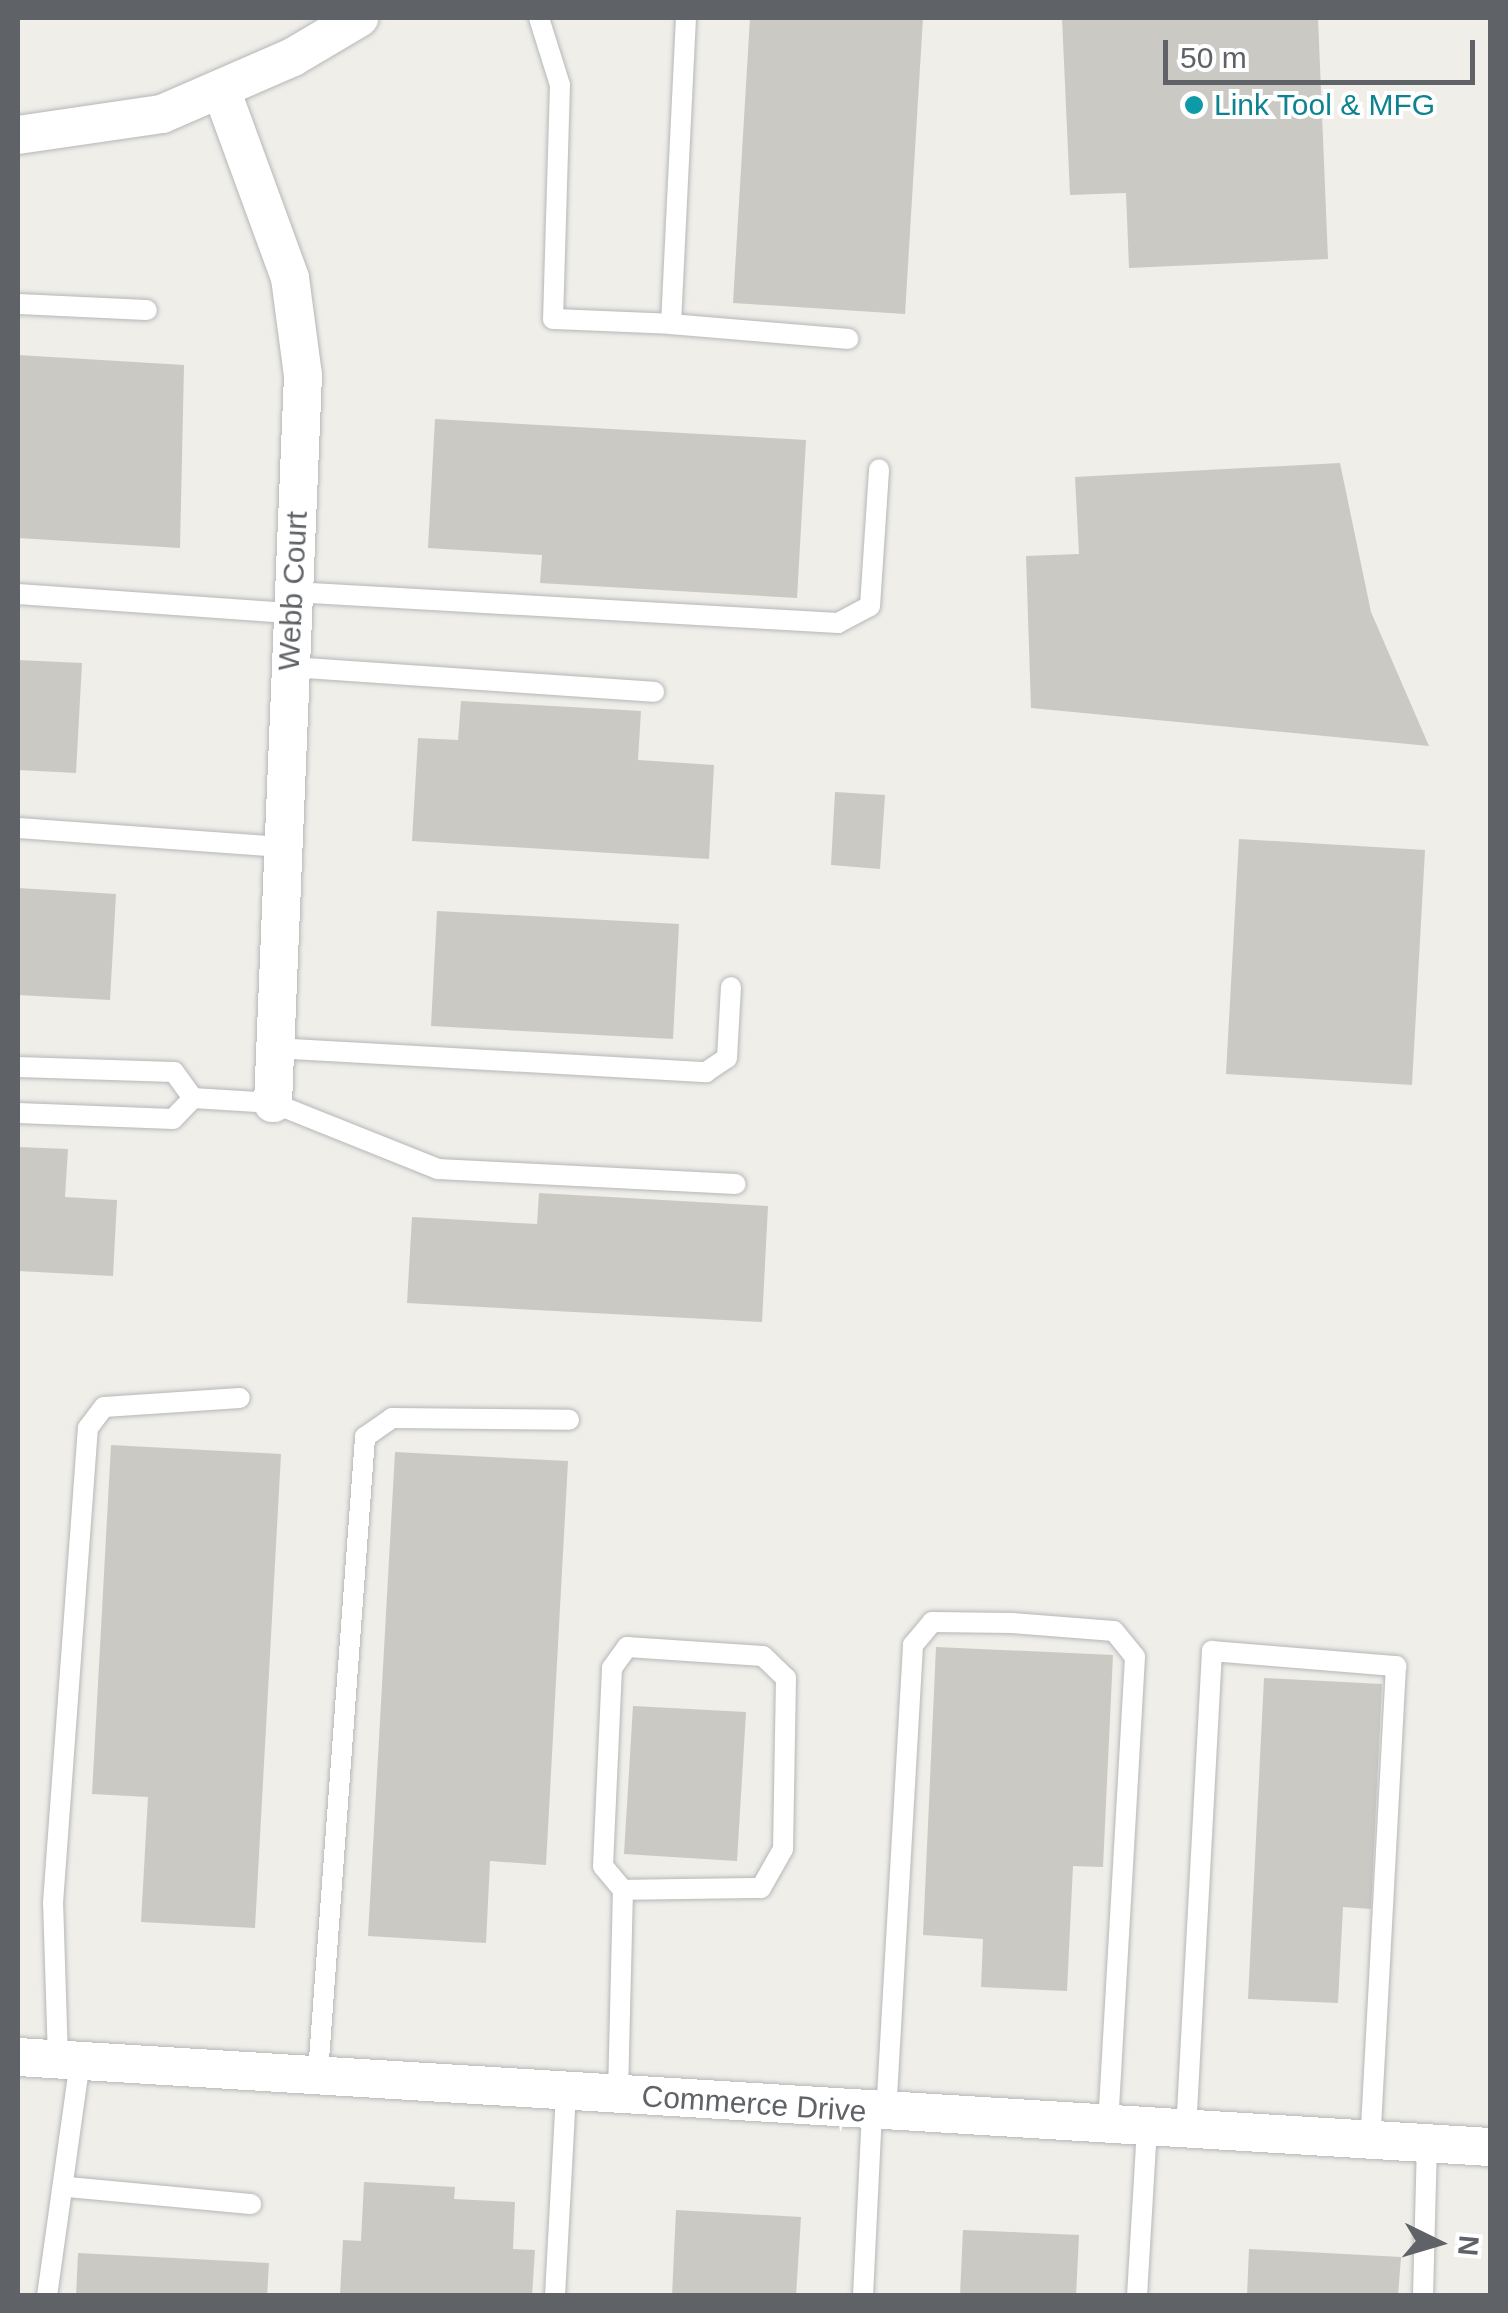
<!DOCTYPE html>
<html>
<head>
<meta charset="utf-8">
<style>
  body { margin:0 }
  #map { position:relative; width:1508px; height:2313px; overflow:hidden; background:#efeee8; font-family:Arial,sans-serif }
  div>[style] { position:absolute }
  .building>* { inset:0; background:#cbc9c4 }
  .roads { filter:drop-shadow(0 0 2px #b5b7ba) drop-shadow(0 0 2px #b5b7ba) }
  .lane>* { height:20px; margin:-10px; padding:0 10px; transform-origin:10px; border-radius:10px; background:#fff }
  .street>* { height:38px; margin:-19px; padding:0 19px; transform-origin:19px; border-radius:19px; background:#fff }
  .dots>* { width:28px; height:28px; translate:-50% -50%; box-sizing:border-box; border:5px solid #fff; border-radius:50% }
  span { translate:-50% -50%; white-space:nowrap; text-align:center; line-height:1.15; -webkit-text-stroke:8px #fff; paint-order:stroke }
  .culture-label { font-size:30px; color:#0d838f }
  .left { translate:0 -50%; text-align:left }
  .street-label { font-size:30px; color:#5f6266 }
  .frame { position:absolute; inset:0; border:20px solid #5f6266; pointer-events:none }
  .north { position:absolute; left:1388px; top:2193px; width:100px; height:100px; -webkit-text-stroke:8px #fff; paint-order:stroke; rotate:95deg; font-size:28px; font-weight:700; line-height:40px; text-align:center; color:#5f6266 }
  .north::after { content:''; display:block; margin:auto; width:35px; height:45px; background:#5f6266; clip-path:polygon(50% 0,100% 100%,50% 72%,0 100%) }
  .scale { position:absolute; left:1163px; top:40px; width:312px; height:45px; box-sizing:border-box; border:5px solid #5f6266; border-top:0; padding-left:12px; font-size:30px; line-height:35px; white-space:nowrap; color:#5f6266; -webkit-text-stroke:8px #fff; paint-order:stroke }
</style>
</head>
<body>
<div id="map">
  <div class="building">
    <div style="clip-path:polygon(750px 18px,923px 18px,905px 314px,733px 303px)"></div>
    <div style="clip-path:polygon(1062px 18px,1318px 18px,1328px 259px,1129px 268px,1126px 193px,1070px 195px)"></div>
    <div style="clip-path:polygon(18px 355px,184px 365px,180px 548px,18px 538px)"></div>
    <div style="clip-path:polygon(435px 419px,806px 440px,797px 598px,540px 583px,542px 555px,428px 548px)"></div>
    <div style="clip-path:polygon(1340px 463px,1371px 612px,1429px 746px,1031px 708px,1026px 556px,1079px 554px,1075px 477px)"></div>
    <div style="clip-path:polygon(18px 660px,82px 663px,76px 773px,18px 770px)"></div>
    <div style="clip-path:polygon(461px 701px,641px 711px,638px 760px,714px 765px,709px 859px,412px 841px,418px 738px,458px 740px)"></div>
    <div style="clip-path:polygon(835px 792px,885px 795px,880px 869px,831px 865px)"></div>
    <div style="clip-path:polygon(1239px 839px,1425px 850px,1412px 1085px,1226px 1074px)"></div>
    <div style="clip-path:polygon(18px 888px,116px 894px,110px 1000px,18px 995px)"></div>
    <div style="clip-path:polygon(437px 911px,679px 924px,673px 1039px,431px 1026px)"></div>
    <div style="clip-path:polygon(18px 1147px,68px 1149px,65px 1197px,117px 1200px,113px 1276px,18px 1271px)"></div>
    <div style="clip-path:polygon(539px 1193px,768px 1206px,762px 1322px,407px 1303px,412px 1217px,537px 1224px)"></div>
    <div style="clip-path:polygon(111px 1445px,281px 1454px,255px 1928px,141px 1922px,148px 1797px,92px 1794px)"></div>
    <div style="clip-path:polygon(395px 1452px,568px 1461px,546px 1865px,490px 1861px,486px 1943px,368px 1936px)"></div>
    <div style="clip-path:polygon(936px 1647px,1113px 1655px,1103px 1867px,1073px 1866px,1067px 1991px,981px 1987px,983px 1939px,923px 1935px)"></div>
    <div style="clip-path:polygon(1264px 1678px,1382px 1684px,1371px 1909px,1343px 1907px,1338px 2003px,1248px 1999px)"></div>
    <div style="clip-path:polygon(633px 1706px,746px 1712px,737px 1861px,624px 1854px)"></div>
    <div style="clip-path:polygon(364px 2182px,455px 2187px,454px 2199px,515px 2202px,513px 2249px,535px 2250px,532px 2296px,340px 2296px,343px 2240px,361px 2241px)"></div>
    <div style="clip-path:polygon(676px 2210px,801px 2217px,796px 2296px,672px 2296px)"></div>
    <div style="clip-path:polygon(963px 2230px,1079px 2235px,1076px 2296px,960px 2296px)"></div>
    <div style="clip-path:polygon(1249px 2249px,1401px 2257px,1398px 2296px,1247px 2296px)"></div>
    <div style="clip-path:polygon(78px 2253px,269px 2263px,267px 2296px,76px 2296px)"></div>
  </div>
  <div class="roads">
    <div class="lane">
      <div style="left:539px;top:18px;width:70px;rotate:72.6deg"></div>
      <div style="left:560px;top:85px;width:234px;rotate:91.7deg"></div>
      <div style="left:553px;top:319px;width:118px;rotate:2.4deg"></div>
      <div style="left:671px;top:324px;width:306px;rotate:-87.2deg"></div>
      <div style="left:18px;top:304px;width:129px;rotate:2.7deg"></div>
      <div style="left:671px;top:324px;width:178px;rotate:4.8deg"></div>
      <div style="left:293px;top:592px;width:546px;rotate:3.26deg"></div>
      <div style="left:838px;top:623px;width:36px;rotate:-28deg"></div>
      <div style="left:870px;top:606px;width:137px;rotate:-86.2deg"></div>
      <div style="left:18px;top:594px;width:275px;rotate:4deg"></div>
      <div style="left:290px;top:667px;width:365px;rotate:3.9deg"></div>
      <div style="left:18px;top:828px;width:265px;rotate:4.1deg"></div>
      <div style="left:274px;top:1048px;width:433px;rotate:3.2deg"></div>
      <div style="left:706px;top:1072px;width:25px;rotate:-34deg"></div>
      <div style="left:727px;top:1058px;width:71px;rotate:-86.8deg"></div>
      <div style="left:18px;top:1067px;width:156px;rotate:1.8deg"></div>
      <div style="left:174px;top:1072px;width:32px;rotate:54deg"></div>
      <div style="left:193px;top:1098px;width:80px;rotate:3.6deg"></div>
      <div style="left:273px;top:1103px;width:178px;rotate:21.8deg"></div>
      <div style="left:438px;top:1169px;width:298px;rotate:2.9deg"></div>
      <div style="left:18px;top:1113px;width:155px;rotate:2.2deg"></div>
      <div style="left:173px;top:1119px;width:29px;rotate:-46deg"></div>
      <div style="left:58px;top:2059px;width:156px;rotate:-91.8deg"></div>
      <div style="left:53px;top:1903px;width:476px;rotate:-85.8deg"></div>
      <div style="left:88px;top:1428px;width:26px;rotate:-53deg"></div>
      <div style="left:104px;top:1407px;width:136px;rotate:-3.8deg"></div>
      <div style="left:318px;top:2073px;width:638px;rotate:-85.77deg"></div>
      <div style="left:365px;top:1437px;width:33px;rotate:-35deg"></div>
      <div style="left:392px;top:1418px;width:177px;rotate:0.6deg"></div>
      <div style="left:618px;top:2094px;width:204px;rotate:-88.6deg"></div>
      <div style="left:623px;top:1890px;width:31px;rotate:-130deg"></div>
      <div style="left:603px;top:1866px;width:198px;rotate:-87.4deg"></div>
      <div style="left:612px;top:1668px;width:26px;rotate:-54deg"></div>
      <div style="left:627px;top:1647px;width:136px;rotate:3.8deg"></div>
      <div style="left:763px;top:1656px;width:32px;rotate:44deg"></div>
      <div style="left:786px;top:1678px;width:171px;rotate:91deg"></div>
      <div style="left:783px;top:1849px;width:45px;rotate:119.4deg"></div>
      <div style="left:761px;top:1888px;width:138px;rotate:179.2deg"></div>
      <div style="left:886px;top:2114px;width:470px;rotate:-86.7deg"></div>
      <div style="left:913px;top:1645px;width:30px;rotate:-50deg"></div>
      <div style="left:932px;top:1622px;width:80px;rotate:0.7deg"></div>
      <div style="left:1012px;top:1623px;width:102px;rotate:4.5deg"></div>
      <div style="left:1114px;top:1631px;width:33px;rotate:51deg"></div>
      <div style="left:1135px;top:1657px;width:472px;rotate:93.3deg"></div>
      <div style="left:1186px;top:2131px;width:481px;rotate:-86.9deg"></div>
      <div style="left:1212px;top:1651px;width:185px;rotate:4.7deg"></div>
      <div style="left:1396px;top:1666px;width:476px;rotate:93.1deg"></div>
      <div style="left:67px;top:2187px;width:185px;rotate:5.3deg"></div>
      <div style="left:47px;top:2296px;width:238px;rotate:-82deg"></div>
      <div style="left:555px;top:2296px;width:206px;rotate:-86.9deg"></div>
      <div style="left:863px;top:2296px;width:182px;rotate:-87.2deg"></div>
      <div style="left:1137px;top:2296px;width:167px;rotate:-86.6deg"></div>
      <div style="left:1423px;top:2296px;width:152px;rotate:-88.5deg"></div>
    </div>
    <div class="street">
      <div style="left:222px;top:92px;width:198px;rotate:69.9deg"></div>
      <div style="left:290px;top:278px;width:98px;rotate:82.4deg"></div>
      <div style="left:303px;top:375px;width:729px;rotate:92.36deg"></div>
      <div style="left:18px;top:135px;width:146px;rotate:-8.3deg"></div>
      <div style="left:162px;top:114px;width:143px;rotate:-23.5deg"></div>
      <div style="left:293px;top:57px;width:77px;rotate:-30.6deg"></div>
      <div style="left:18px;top:2057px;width:1475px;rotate:3.5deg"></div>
    </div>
  </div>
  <div class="dots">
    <div style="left:1194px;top:105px;background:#0f9aa8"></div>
  </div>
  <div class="culture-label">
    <span class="left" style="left:1214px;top:105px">Link Tool &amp; MFG</span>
  </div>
  <div class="street-label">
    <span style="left:293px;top:591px;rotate:-87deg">Webb Court</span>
    <span style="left:754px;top:2104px;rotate:4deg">Commerce Drive</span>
  </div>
  <div class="frame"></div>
  <div class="north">N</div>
  <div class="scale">50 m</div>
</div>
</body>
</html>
